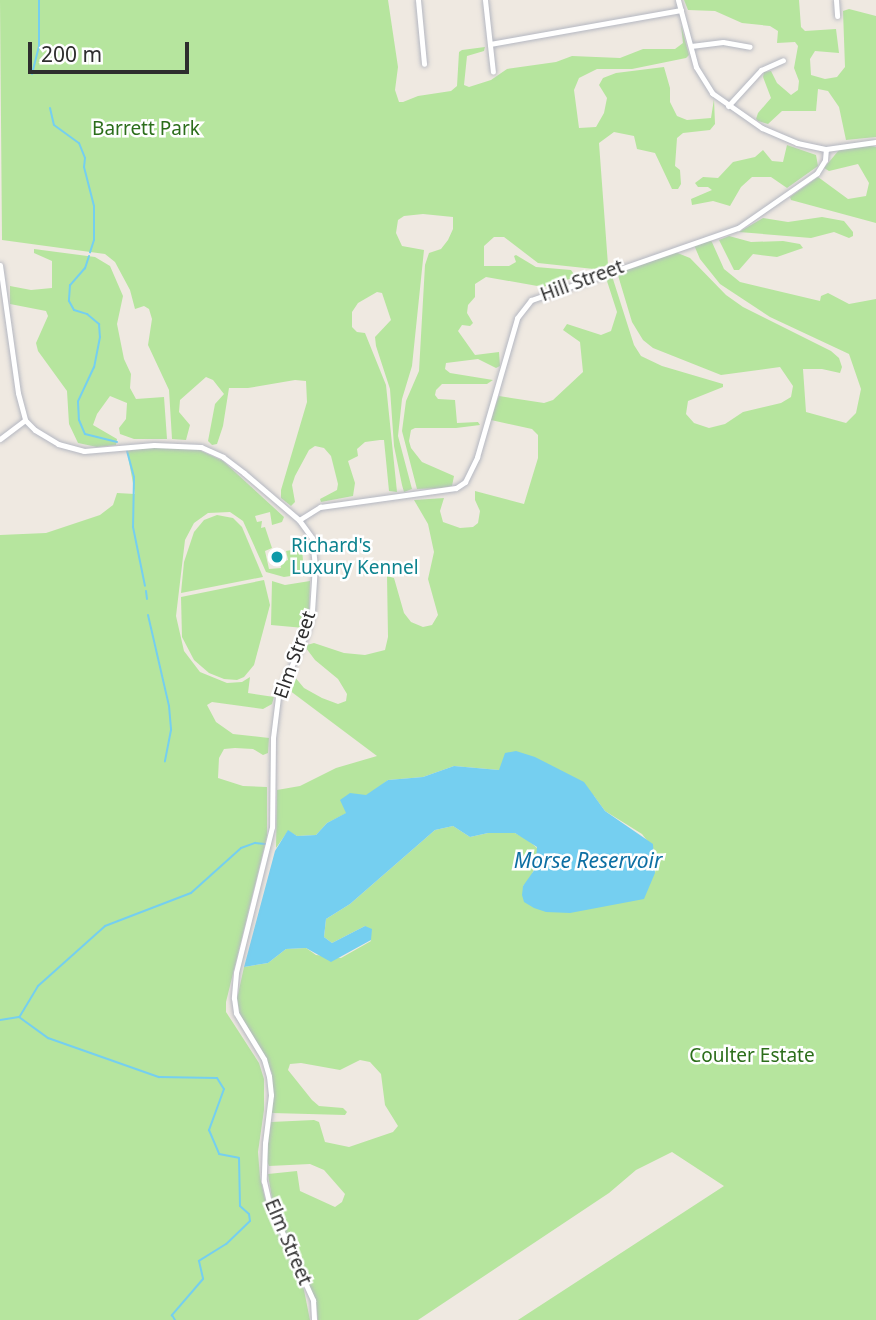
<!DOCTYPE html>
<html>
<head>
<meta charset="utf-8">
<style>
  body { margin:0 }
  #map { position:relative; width:876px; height:1320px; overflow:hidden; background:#efe9e1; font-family:"Noto Sans",sans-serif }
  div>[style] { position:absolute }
  .green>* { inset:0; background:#b6e59e }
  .water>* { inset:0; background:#75cff0 }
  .stream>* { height:2px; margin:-1px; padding:0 1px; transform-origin:1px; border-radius:1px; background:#75cff0 }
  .roads { filter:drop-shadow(0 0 2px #b4b7c1) drop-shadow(0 0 2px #b4b7c1) }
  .minor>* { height:5px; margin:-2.5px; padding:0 2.5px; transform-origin:2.5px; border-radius:2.5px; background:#fff }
  .dots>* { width:19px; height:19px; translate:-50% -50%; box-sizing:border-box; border:4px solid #fff; border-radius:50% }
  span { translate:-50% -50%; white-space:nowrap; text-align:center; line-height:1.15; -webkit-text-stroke:5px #fff; paint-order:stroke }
  .park-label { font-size:19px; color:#2c6e1b }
  .street-label { font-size:19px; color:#2e2e2e }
  .culture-label { font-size:19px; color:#0d838f }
  .left { translate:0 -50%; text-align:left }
  .water-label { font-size:21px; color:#0d6fa3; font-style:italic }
  .scale { position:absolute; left:28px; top:42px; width:161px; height:32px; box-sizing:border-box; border:4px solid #2e2e2e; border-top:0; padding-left:9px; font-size:21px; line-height:24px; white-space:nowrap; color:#2e2e2e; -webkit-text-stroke:5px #fff; paint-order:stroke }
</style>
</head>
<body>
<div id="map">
  <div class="green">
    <div style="clip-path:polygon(0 0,388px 0,398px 67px,395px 90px,399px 102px,403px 102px,418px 96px,451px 91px,457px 86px,459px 52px,462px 50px,485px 47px,484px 51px,467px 56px,464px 85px,469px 87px,491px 80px,507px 69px,556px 62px,572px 56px,620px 58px,643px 49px,675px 49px,683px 43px,681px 25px,689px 55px,686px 58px,632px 69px,597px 69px,579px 78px,574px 90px,579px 128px,596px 127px,604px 113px,607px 98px,599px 85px,603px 78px,616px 73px,664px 67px,670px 88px,670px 102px,677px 116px,687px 120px,711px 118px,714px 99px,715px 124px,710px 130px,683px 133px,677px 138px,675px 166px,680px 170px,681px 184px,678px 189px,672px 189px,655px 153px,637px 149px,634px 136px,614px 132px,599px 143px,608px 265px,594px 269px,538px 263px,504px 237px,494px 237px,484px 246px,484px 266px,509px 266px,516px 262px,514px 256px,516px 255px,536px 267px,571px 270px,576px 277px,543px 287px,486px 277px,475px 284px,475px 297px,468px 305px,467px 313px,473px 323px,470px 326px,462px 325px,458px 331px,475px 355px,499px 352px,500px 366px,496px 368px,478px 359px,446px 363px,445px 369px,450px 373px,493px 380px,487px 384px,442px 384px,436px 390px,435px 395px,438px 399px,455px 400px,457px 423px,478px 422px,480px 425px,456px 428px,415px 428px,411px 430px,409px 441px,411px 448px,422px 462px,454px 476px,452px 486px,442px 488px,417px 489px,402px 431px,406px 401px,419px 371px,425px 265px,429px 253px,441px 249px,448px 240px,453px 229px,453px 217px,423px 214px,404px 216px,398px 220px,396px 233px,402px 246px,424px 250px,412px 366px,402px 399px,398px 436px,412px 489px,404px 492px,402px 485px,394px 446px,390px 389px,376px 346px,375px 337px,391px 320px,382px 293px,377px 292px,358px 303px,352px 312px,352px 327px,357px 332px,365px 333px,386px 385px,397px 492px,389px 491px,384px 440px,380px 440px,365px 442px,357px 449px,358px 456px,348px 461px,355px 483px,353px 496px,321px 502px,320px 499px,337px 490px,338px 484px,331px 456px,324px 448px,315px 446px,309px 450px,295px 476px,292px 485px,295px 502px,291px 506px,281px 498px,281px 490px,307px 402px,306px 381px,295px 380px,248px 388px,229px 388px,223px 426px,217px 444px,212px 445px,208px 441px,215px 404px,224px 394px,213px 380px,206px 377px,180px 400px,179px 412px,190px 425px,186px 440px,172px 439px,169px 390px,148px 345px,152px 319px,149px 309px,144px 306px,135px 309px,130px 290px,115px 262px,105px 254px,2px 240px)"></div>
    <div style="clip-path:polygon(684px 0,799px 0,801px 27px,805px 31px,836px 29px,839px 53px,815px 51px,810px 59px,811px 75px,825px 79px,837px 77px,845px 67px,843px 11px,849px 9px,876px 16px,876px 137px,846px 140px,839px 107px,828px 91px,818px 89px,816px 111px,782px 111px,768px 124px,758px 121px,756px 119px,758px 113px,771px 98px,763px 77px,764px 72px,771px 71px,777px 83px,791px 95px,798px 90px,799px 81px,794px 68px,798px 46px,795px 42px,777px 43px,778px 31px,770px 26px,742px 23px,715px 11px,688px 10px)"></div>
    <div style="clip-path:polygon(787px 145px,816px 155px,818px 166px,787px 188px,771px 177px,752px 177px,741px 187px,730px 206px,713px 201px,692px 205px,691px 199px,712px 190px,708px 187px,698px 187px,695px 183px,703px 177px,718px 178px,733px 162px,755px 157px,763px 150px,772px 161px,783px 162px)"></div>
    <div style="clip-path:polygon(868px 145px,876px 147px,876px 223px,791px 200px,790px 197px,818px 177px,848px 199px,866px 196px,869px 183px,858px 164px,829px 171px,824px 168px,839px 150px)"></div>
    <div style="clip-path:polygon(822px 217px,844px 221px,853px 232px,853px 236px,849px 238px,834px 232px,811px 238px,739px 232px,763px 218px,788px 222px)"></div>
    <div style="clip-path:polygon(729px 236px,751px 242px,783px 241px,800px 244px,803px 248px,777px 257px,753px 254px,739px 270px,734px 270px,719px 240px)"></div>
    <div style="clip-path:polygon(711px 240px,724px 269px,740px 282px,820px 301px,821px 296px,828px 293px,849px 304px,876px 299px,876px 1320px,518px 1320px,724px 1186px,672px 1152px,636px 1170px,609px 1193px,418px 1320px,318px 1320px,316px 1304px,273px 1205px,268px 1174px,297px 1171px,300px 1191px,335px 1207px,342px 1202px,345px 1194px,324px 1170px,310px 1164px,269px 1166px,266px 1159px,271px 1122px,314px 1120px,319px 1122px,325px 1142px,349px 1147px,393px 1132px,398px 1126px,385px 1105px,381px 1074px,370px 1062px,360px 1060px,340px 1070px,301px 1063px,290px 1064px,288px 1070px,312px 1100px,319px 1106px,343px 1108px,347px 1112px,345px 1115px,272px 1113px,272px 1073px,240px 1014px,237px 999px,244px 967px,268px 963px,286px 949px,306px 948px,316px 955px,341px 958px,371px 941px,365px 926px,332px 943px,324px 937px,326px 919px,350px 904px,435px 830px,453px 826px,470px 837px,488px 833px,515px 833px,528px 840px,537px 848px,538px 857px,530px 880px,523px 886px,655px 873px,657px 861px,656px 852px,642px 834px,605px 811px,594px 796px,499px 770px,454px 766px,423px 777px,388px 780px,347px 813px,327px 823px,316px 835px,297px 836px,288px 831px,276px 848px,277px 790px,300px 786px,336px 768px,377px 756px,289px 690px,288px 681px,294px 676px,304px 688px,322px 698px,338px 704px,346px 701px,347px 694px,338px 679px,315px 660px,306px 648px,307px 645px,314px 643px,344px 653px,365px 655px,385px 650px,388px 637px,387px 576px,394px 578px,404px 613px,411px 622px,423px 627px,432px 625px,438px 615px,428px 579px,434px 552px,428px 524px,414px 500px,444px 498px,440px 511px,443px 522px,460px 528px,473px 527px,478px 523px,480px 511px,475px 500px,475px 491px,524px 504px,538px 458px,538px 435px,532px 429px,491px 420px,497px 401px,499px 396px,544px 403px,553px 400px,583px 372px,580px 342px,563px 330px,567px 324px,601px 335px,611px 331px,617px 312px,606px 278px,608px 274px,612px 276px,634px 345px,641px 356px,662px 366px,723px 384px,723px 387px,688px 401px,686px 414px,694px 423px,709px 428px,725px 424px,743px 412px,781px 403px,791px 397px,793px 386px,780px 367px,721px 375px,653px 348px,643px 340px,632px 322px,617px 272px,675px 252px,690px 258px,726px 295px,743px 307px,831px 351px,839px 358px,842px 367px,840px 373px,822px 369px,803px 369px,806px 412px,846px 423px,856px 413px,861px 389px,849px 354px,770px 317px,720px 284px,700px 259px,694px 245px)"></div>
    <div style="clip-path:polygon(34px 249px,95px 257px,110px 266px,123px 296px,117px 324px,124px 359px,131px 374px,130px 388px,136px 399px,164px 397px,167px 439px,134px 439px,120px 434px,119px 428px,126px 419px,127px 403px,110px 396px,97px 414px,93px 425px,117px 439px,116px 445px,97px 447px,78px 443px,69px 424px,67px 391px,38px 351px,36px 343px,48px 316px,46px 311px,10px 304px,10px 286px,31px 290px,52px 288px,52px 261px,34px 253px)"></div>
    <div style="clip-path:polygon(148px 447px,197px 449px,223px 461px,284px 517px,282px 522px,272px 525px,270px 512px,255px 516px,257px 522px,262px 521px,261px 528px,265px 527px,272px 548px,265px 551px,269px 569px,281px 568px,280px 563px,288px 560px,286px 551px,302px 548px,304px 574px,284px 577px,266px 572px,243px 521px,230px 512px,208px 513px,194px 523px,185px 540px,176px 616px,184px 651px,200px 672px,227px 683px,242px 682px,250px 677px,248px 693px,274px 697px,272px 704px,263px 709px,212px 702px,207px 705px,216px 722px,233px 734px,269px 738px,268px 753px,263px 755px,253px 749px,235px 748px,224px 749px,219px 758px,218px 778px,243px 786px,267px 787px,267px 836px,226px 1002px,226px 1012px,259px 1063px,264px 1079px,264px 1110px,258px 1152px,260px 1177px,268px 1212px,304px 1290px,310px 1320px,0 1320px,0 535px,46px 533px,100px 515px,113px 505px,117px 493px,135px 494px,127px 451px)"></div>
    <div style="clip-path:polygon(217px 515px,233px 518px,242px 527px,263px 577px,181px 593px,184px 562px,194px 532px,204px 520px)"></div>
    <div style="clip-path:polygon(264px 580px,270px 605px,254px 665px,244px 677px,237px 680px,224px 679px,209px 673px,194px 660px,182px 637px,181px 597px)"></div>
    <div style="clip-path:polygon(272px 581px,285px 585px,310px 581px,309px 616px,304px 628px,271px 625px)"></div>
  </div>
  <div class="water">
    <div style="clip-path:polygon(516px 751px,535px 757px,584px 782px,605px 811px,653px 844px,655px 873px,644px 899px,570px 913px,546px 912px,534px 908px,524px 902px,522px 895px,523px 886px,535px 869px,537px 847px,515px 833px,488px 833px,470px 837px,453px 826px,435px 830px,350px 904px,326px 919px,324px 937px,332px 943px,365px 926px,372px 929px,371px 940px,331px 962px,306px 948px,286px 949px,268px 963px,244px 967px,275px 851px,288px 830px,297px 836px,316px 835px,327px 823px,346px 813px,340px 800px,350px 793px,366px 795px,388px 780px,423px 777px,454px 766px,499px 770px,505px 753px)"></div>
  </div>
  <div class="stream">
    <div style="left:32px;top:74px;width:30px;rotate:-76deg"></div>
    <div style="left:39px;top:45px;width:45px;rotate:-90deg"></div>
    <div style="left:50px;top:108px;width:17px;rotate:77deg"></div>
    <div style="left:54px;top:125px;width:31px;rotate:36deg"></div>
    <div style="left:79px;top:143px;width:16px;rotate:68deg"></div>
    <div style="left:85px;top:158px;width:9px;rotate:96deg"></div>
    <div style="left:84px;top:167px;width:40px;rotate:75.6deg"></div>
    <div style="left:94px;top:206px;width:34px;rotate:90deg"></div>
    <div style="left:94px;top:240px;width:13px;rotate:108deg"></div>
    <div style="left:89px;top:256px;width:13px;rotate:108deg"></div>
    <div style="left:85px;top:268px;width:23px;rotate:131deg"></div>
    <div style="left:70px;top:285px;width:16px;rotate:94deg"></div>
    <div style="left:69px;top:301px;width:10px;rotate:61deg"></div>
    <div style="left:74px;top:310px;width:14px;rotate:17deg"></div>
    <div style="left:87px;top:314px;width:16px;rotate:40deg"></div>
    <div style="left:99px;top:324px;width:13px;rotate:86deg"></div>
    <div style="left:100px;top:337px;width:31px;rotate:101deg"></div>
    <div style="left:94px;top:367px;width:38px;rotate:115deg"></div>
    <div style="left:78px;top:402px;width:18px;rotate:87deg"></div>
    <div style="left:79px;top:420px;width:15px;rotate:67deg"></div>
    <div style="left:85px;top:434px;width:33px;rotate:14deg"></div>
    <div style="left:127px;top:451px;width:27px;rotate:75deg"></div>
    <div style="left:134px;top:477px;width:50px;rotate:91.1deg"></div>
    <div style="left:133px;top:527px;width:60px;rotate:78.5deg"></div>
    <div style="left:146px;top:591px;width:8px;rotate:83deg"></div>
    <div style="left:148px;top:615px;width:93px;rotate:77deg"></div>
    <div style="left:169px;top:706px;width:24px;rotate:85deg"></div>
    <div style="left:171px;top:730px;width:32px;rotate:101deg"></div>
    <div style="left:20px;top:1016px;width:35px;rotate:-59deg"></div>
    <div style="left:38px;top:986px;width:90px;rotate:-41.8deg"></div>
    <div style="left:105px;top:926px;width:92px;rotate:-21deg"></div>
    <div style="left:191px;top:893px;width:67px;rotate:-42deg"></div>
    <div style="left:241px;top:848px;width:15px;rotate:-20deg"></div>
    <div style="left:255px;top:843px;width:10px;rotate:6deg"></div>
    <div style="left:0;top:1020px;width:19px;rotate:-9deg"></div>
    <div style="left:19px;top:1017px;width:36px;rotate:36deg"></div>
    <div style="left:48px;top:1038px;width:118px;rotate:19.4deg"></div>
    <div style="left:159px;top:1077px;width:58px;rotate:1deg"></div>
    <div style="left:217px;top:1078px;width:13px;rotate:58deg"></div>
    <div style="left:224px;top:1089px;width:44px;rotate:110.1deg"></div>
    <div style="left:209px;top:1130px;width:26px;rotate:67deg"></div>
    <div style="left:219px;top:1154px;width:20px;rotate:11deg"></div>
    <div style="left:239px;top:1158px;width:48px;rotate:88.8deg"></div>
    <div style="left:240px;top:1206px;width:12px;rotate:42deg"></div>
    <div style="left:249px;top:1214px;width:7px;rotate:82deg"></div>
    <div style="left:250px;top:1221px;width:33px;rotate:136deg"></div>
    <div style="left:226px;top:1244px;width:32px;rotate:148deg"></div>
    <div style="left:199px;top:1261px;width:18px;rotate:77deg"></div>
    <div style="left:203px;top:1279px;width:48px;rotate:130.7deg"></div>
    <div style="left:172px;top:1315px;width:6px;rotate:59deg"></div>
  </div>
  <div class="roads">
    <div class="minor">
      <div style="left:418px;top:0;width:64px;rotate:84.6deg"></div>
      <div style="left:485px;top:0;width:72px;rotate:83.7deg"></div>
      <div style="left:678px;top:0;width:69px;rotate:75deg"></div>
      <div style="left:696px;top:67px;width:31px;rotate:58deg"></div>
      <div style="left:712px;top:93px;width:61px;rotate:35deg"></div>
      <div style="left:762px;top:128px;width:38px;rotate:23deg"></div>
      <div style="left:797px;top:143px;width:30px;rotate:12deg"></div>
      <div style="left:836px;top:0;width:16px;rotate:86deg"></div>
      <div style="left:490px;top:44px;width:194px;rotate:-10.1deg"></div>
      <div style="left:691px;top:46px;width:32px;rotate:-7deg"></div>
      <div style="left:723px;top:42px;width:27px;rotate:10deg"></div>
      <div style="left:728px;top:106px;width:49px;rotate:-47.5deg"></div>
      <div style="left:761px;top:70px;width:24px;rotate:-24deg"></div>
      <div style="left:0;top:265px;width:129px;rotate:82deg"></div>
      <div style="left:18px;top:393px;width:28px;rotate:75deg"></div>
      <div style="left:25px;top:420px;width:14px;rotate:45deg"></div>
      <div style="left:35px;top:430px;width:27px;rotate:31deg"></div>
      <div style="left:58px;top:444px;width:27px;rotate:15deg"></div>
      <div style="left:84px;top:451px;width:70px;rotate:-4.9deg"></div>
      <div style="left:154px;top:445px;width:47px;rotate:2.4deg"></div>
      <div style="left:201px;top:447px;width:24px;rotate:24deg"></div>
      <div style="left:223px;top:457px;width:26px;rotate:37deg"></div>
      <div style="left:244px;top:473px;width:72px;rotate:40.5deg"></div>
      <div style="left:299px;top:520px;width:22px;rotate:54deg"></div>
      <div style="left:312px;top:538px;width:27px;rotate:84deg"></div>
      <div style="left:315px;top:565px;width:46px;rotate:93.7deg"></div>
      <div style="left:312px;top:611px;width:23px;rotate:105deg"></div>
      <div style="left:306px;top:633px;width:70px;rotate:113.6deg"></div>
      <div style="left:278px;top:697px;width:41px;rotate:97deg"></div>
      <div style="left:273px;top:738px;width:89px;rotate:90.6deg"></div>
      <div style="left:272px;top:827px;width:150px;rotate:103.9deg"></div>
      <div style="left:236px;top:973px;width:25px;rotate:95deg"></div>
      <div style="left:234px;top:998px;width:15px;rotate:82deg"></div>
      <div style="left:236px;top:1013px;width:54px;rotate:58.7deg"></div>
      <div style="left:264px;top:1059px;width:18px;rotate:74deg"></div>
      <div style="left:269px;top:1076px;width:19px;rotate:84deg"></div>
      <div style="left:271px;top:1095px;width:48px;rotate:97.1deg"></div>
      <div style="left:265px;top:1143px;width:38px;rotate:92deg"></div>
      <div style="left:264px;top:1181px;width:23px;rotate:77deg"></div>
      <div style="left:269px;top:1203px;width:107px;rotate:65.6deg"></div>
      <div style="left:313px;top:1300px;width:20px;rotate:87deg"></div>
      <div style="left:0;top:439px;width:31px;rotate:-37deg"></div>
      <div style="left:299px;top:520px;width:25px;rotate:-32deg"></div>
      <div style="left:320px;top:507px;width:137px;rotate:-8deg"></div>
      <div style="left:456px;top:488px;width:11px;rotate:-34deg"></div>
      <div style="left:465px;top:482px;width:28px;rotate:-64deg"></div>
      <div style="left:477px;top:457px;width:145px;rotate:-73.9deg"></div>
      <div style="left:517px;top:318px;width:23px;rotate:-52deg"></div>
      <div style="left:531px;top:300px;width:219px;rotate:-19.2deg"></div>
      <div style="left:738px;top:228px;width:96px;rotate:-34.8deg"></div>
      <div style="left:817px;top:173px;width:15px;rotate:-58deg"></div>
      <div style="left:825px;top:160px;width:11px;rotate:-85deg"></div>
      <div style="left:826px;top:149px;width:50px;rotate:-8deg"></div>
    </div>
  </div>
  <div class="dots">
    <div style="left:277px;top:557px;background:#0f9aa8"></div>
  </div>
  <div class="park-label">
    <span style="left:146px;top:129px">Barrett Park</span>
    <span style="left:752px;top:1056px">Coulter Estate</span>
  </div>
  <div class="street-label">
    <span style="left:582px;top:281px;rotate:-20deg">Hill Street</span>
    <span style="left:295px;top:655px;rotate:-71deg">Elm Street</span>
    <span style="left:288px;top:1242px;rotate:67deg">Elm Street</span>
  </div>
  <div class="culture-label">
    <span class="left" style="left:291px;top:557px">Richard's<br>Luxury Kennel</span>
  </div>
  <div class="water-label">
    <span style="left:588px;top:860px">Morse Reservoir</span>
  </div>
  <div class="scale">200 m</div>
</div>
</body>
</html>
